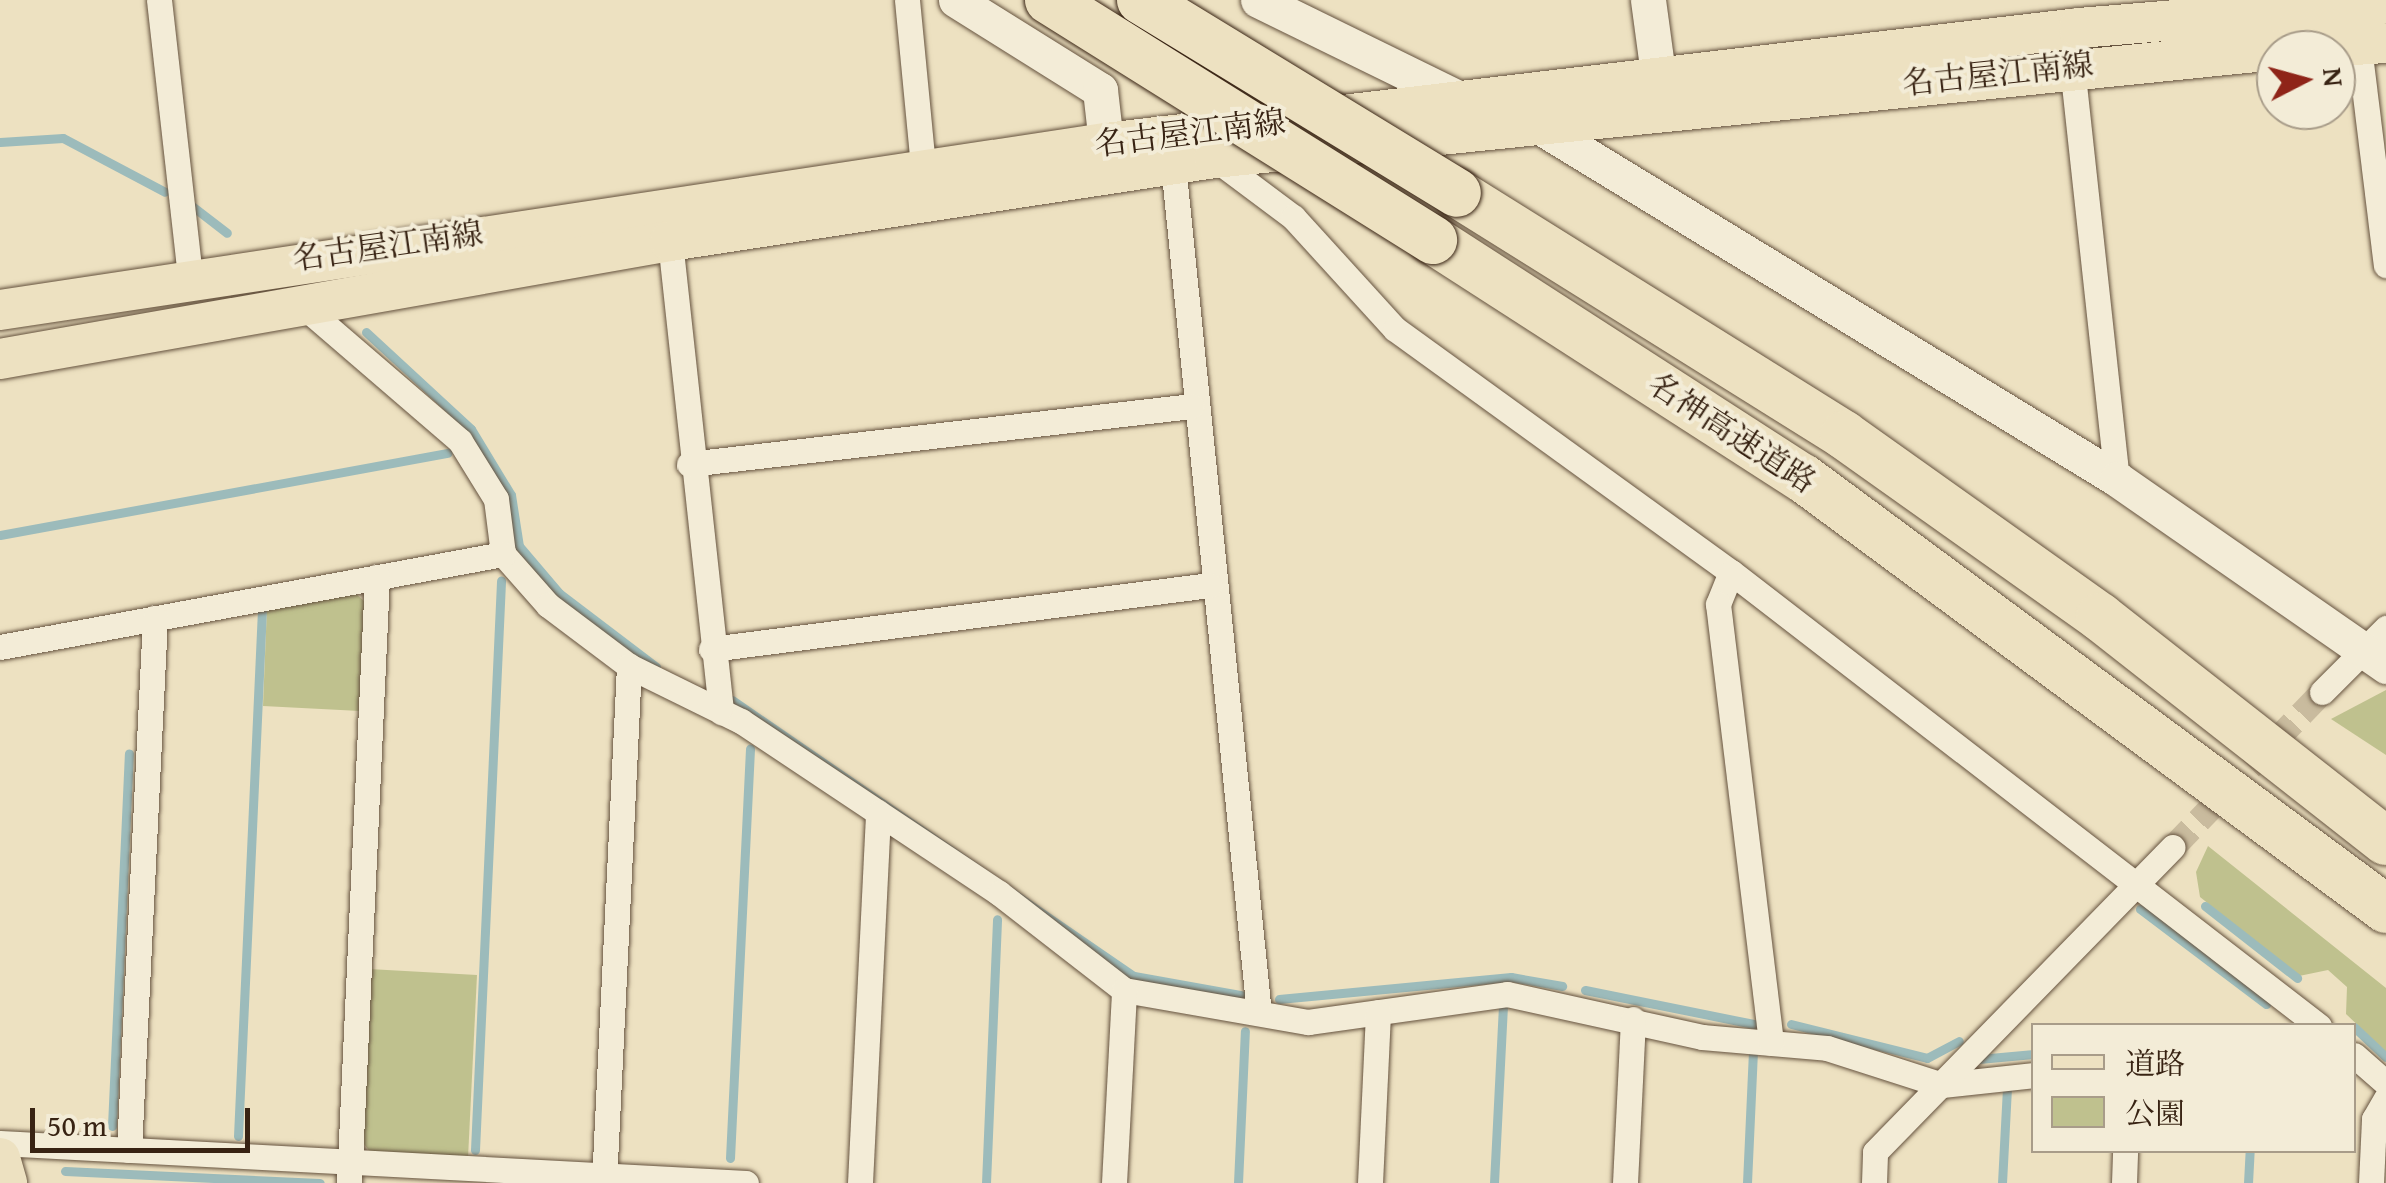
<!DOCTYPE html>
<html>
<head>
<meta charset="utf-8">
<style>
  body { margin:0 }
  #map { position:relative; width:2386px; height:1183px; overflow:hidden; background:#ede1c1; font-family:"Gentium Book Plus","Noto Serif JP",serif }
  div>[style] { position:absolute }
  .green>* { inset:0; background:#bfc18e }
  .stream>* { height:9px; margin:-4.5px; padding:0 4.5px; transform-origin:4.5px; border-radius:4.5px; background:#9cbbbb }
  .street-tunnel>* { height:25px; margin-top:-12.5px; transform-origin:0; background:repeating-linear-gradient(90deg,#c9bb9e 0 25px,transparent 0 37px) }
  .roads { filter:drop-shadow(0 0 2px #65523e) drop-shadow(0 0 2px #65523e) }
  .street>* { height:25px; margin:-12.5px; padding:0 12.5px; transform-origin:12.5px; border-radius:12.5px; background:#f3ecd7 }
  .secondary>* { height:35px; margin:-17.5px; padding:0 17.5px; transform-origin:17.5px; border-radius:17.5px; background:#f3ecd7 }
  .primary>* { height:40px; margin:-20px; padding:0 20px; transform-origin:20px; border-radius:20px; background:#ede1c1 }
  .highway>* { height:48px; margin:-24px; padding:0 24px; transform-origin:24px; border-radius:24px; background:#ede1c1 }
  .bridges { filter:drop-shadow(0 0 2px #382313) drop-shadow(0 0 2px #382313) }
  .highway-bridge>* { height:48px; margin:-24px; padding:0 24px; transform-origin:24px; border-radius:24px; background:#ede1c1 }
  span { translate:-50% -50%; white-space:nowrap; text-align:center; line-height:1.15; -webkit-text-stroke:8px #f3ecd7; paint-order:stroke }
  .street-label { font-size:32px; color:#382313 }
  .legend { position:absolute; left:2031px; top:1023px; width:325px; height:130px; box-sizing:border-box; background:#f3ecd7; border:2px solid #a89c89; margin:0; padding:12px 18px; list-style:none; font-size:30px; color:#382313 }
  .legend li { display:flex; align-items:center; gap:20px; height:50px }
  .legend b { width:50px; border:2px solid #a89c89 }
  .north { position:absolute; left:2256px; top:30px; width:100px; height:100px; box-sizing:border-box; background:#f3ecd7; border:2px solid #a89c89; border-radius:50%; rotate:84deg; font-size:28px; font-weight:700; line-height:40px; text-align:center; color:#382313 }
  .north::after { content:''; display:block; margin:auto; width:35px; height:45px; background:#8f2418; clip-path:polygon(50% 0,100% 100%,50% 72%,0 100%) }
  .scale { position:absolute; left:30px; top:1108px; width:220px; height:45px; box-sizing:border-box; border:5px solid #382313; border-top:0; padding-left:12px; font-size:30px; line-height:35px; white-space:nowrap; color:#382313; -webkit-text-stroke:8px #f3ecd7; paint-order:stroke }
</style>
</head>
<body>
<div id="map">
  <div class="green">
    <div style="clip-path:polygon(353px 591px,365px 602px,360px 711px,263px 706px,267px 607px)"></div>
    <div style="clip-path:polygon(2386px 690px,2386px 755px,2331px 719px)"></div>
    <div style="clip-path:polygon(2208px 846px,2386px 988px,2386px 1052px,2346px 1014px,2347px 987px,2328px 970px,2299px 976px,2200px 897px,2196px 872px)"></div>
    <div style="clip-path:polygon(369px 969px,477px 975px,468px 1158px,371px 1153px,360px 1139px)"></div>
  </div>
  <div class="stream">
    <div style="left:0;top:142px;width:63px;rotate:-3.6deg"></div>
    <div style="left:63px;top:138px;width:115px;rotate:27.9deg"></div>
    <div style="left:192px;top:206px;width:44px;rotate:37.6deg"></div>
    <div style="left:366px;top:332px;width:143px;rotate:42.7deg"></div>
    <div style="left:471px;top:429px;width:77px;rotate:58.8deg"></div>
    <div style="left:511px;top:495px;width:52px;rotate:81.1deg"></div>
    <div style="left:519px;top:546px;width:62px;rotate:49.6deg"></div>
    <div style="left:559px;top:593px;width:122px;rotate:37.3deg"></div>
    <div style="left:0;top:535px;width:455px;rotate:-10.4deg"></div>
    <div style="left:732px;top:700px;width:488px;rotate:34.5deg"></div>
    <div style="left:1134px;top:976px;width:109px;rotate:10.1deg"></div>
    <div style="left:2205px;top:906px;width:117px;rotate:38deg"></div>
    <div style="left:2140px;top:909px;width:158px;rotate:37deg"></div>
    <div style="left:1585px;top:990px;width:172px;rotate:11.4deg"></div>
    <div style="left:1279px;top:999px;width:233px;rotate:-5.4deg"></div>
    <div style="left:1511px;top:977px;width:52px;rotate:10deg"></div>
    <div style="left:1791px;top:1024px;width:140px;rotate:14deg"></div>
    <div style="left:1927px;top:1058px;width:36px;rotate:-28deg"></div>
    <div style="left:2354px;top:1027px;width:44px;rotate:43.2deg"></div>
    <div style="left:1979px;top:1059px;width:55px;rotate:-5.2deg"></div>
    <div style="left:112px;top:1126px;width:373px;rotate:-87.4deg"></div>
    <div style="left:238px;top:1136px;width:528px;rotate:-87.39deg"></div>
    <div style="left:475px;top:1150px;width:570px;rotate:-87.38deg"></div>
    <div style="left:730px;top:1158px;width:410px;rotate:-87.2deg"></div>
    <div style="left:65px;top:1171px;width:255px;rotate:2.7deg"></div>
    <div style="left:986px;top:1183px;width:264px;rotate:-87.6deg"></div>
    <div style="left:1238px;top:1183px;width:152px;rotate:-87.4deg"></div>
    <div style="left:1494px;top:1183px;width:176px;rotate:-87.1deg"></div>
    <div style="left:1747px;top:1183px;width:130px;rotate:-87.4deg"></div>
    <div style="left:2002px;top:1183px;width:95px;rotate:-87deg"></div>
    <div style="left:2248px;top:1183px;width:33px;rotate:-87deg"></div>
  </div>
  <div class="street-tunnel">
    <div style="left:2173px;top:847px;width:215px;rotate:-46.1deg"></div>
  </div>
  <div class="roads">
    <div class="street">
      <div style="left:159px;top:0;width:277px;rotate:83.6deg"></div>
      <div style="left:907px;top:0;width:168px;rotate:84.5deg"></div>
      <div style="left:2357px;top:30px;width:237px;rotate:83deg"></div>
      <div style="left:2072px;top:66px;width:415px;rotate:83.8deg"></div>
      <div style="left:1214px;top:158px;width:99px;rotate:36.8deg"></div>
      <div style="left:1293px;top:217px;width:151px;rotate:47.7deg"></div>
      <div style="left:1395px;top:329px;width:415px;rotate:35.9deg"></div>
      <div style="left:1731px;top:572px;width:743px;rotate:37.67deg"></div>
      <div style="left:1173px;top:164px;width:853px;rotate:84.22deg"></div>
      <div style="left:670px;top:241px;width:474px;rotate:83.8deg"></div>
      <div style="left:302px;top:305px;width:208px;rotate:40.7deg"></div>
      <div style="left:460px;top:441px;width:68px;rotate:58.2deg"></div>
      <div style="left:496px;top:499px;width:55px;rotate:82.7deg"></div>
      <div style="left:503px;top:554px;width:68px;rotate:48.6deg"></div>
      <div style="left:548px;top:605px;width:101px;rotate:37deg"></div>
      <div style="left:629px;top:666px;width:125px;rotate:26.2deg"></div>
      <div style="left:741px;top:721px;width:310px;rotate:33.7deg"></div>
      <div style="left:999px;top:893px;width:158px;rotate:37.8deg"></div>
      <div style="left:1124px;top:990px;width:187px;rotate:9.9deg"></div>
      <div style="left:1308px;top:1022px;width:201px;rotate:-8deg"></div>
      <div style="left:1507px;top:994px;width:200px;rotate:12.4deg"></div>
      <div style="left:1702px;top:1037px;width:125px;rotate:5deg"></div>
      <div style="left:1827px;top:1048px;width:121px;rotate:17.8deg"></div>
      <div style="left:1942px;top:1085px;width:93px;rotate:-6.2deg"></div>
      <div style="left:689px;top:464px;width:506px;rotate:-6.58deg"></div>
      <div style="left:1731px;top:572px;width:35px;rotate:112deg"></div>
      <div style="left:1718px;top:604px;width:442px;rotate:83.1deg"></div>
      <div style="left:0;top:647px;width:512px;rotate:-10.48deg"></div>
      <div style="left:711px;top:649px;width:503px;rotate:-7.31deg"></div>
      <div style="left:2322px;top:692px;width:91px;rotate:-45deg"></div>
      <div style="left:2354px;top:1055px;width:43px;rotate:41.2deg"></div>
      <div style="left:0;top:1143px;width:747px;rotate:3.07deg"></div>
      <div style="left:129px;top:1150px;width:533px;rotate:-87.2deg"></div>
      <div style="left:349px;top:1183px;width:607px;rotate:-87.35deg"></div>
      <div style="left:604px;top:1183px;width:518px;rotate:-87.23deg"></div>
      <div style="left:860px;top:1183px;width:371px;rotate:-87.2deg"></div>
      <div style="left:1114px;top:1183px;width:193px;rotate:-87deg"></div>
      <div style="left:1370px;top:1183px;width:171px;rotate:-87.3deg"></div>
      <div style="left:1625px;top:1183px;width:164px;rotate:-87.2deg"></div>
      <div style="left:1874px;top:1183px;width:31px;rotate:-88deg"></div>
      <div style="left:1875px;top:1152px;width:426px;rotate:-45.7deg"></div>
      <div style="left:2124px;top:1183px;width:33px;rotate:-88deg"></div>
      <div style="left:2371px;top:1183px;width:64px;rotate:-87.3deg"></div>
      <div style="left:2374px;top:1119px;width:24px;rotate:-60deg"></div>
    </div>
    <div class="secondary">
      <div style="left:956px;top:0;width:170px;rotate:32deg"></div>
      <div style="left:1100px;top:90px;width:53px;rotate:83.5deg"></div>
      <div style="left:1258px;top:0;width:234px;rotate:26.1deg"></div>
      <div style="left:1648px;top:0;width:75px;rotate:82.3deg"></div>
      <div style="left:1532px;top:122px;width:685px;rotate:31.39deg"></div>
      <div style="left:2117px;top:479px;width:328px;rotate:34.8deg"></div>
    </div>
    <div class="primary">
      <div style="left:2280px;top:50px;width:106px;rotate:-3.8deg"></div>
      <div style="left:0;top:310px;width:1119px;rotate:-8.59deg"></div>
      <div style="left:1106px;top:143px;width:980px;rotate:-6.74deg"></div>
      <div style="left:2079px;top:28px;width:308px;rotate:-4.7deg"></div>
      <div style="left:0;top:359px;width:680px;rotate:-9.99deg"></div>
      <div style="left:670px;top:241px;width:550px;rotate:-8.67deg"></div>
      <div style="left:1214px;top:158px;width:1067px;rotate:-5.81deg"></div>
      <div style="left:0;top:1158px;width:26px;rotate:74deg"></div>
    </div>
    <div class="highway">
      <div style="left:1457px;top:193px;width:456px;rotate:32deg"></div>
      <div style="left:1844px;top:435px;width:314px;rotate:35.4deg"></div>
      <div style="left:2100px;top:617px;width:363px;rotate:38.1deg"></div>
      <div style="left:1433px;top:240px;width:440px;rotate:32.8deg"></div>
      <div style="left:1803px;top:478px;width:725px;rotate:36.47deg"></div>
    </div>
  </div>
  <div class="bridges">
    <div class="highway-bridge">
      <div style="left:1049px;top:0;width:453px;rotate:32deg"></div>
      <div style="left:1141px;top:0;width:370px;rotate:31.4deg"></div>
    </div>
  </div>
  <div class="street-label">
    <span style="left:1998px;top:74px;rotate:-6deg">名古屋江南線</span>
    <span style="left:1190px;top:133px;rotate:-7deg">名古屋江南線</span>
    <span style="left:388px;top:246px;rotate:-8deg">名古屋江南線</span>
    <span style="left:1732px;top:433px;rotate:33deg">名神高速道路</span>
  </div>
  <ul class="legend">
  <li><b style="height:12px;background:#ede1c1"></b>道路</li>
  <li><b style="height:28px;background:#bfc18e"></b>公園</li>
  </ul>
  <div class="north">N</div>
  <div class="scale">50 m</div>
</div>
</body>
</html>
